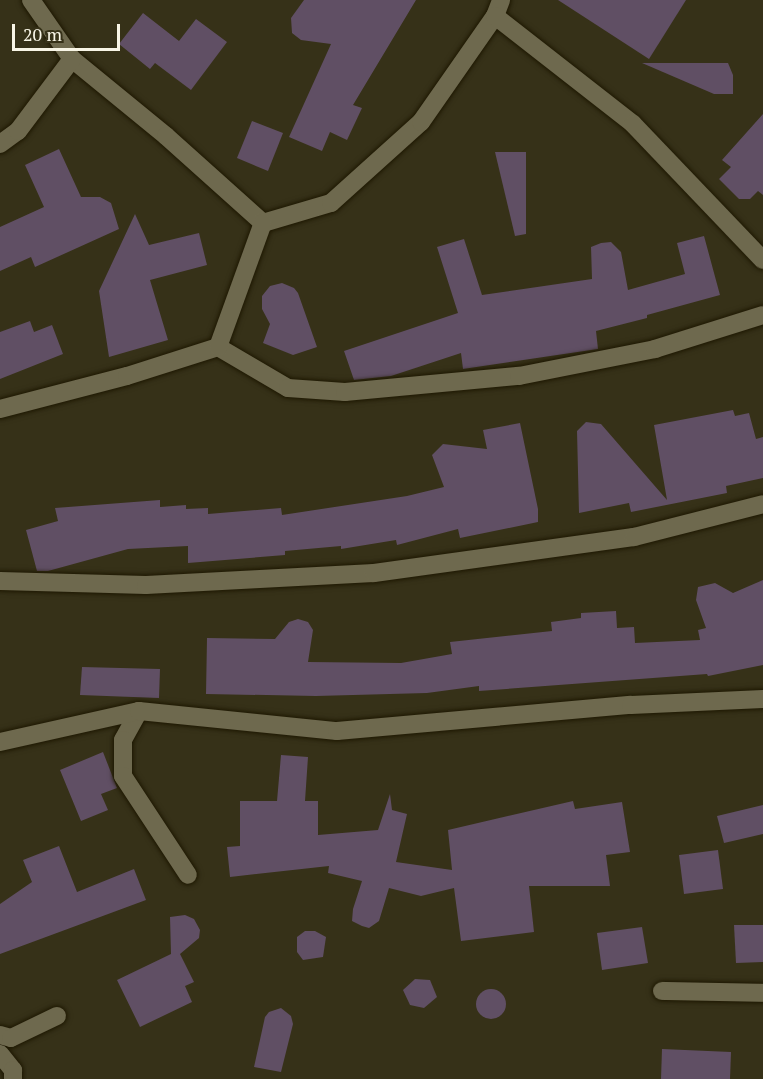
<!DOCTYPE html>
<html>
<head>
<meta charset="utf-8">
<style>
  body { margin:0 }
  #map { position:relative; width:763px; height:1079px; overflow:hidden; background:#363118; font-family:"PT Serif",serif }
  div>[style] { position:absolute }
  .building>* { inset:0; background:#604f64 }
  .round { border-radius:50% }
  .roads { filter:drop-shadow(0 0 2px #1e1802) drop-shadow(0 0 2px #1e1802) }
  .street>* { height:18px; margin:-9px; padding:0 9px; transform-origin:9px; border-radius:9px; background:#6e694e }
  span { translate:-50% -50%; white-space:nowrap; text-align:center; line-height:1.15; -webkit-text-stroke:4.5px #363118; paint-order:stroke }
  .scale { position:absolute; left:12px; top:24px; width:108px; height:27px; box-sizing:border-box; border:3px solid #f8f5e6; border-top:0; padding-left:8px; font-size:18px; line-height:21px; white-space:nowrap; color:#f8f5e6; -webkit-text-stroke:4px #363118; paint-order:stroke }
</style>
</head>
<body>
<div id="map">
  <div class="building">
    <div style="clip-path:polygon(304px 0,416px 0,353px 105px,362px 108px,347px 140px,330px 132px,322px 151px,289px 137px,331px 44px,301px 40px,292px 33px,291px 18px)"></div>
    <div style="clip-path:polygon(558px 0,686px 0,649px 59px)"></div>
    <div style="clip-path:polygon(143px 13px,179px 41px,196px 19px,227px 42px,191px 90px,155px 63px,150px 69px,119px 44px)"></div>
    <div style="clip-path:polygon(642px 63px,728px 63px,733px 75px,733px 94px,714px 94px)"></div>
    <div style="clip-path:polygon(763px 114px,763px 195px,758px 191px,750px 199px,739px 199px,719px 179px,731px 167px,722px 160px)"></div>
    <div style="clip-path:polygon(252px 121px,283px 133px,268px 171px,237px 158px)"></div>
    <div style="clip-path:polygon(59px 149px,81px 197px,100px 197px,111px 203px,119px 229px,35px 267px,31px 257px,0 271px,0 227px,44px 207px,25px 165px)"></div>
    <div style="clip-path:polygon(495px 152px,526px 152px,526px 234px,515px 236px)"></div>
    <div style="clip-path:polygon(135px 214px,149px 245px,199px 233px,207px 265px,150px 280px,168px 340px,109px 357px,99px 291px)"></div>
    <div style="clip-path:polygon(704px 236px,720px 295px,647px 315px,647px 318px,596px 331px,598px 349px,463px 369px,461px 353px,391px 376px,354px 380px,344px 351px,458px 313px,437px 247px,464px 239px,482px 295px,592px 279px,591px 247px,601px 243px,611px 242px,621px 252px,628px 290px,685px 274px,677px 243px)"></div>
    <div style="clip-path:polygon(282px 283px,294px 288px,298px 293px,317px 347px,293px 355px,263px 343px,270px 324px,262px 309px,262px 296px,270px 286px)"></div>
    <div style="clip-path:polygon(30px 321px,34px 332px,52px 325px,63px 354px,0 379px,0 332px)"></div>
    <div style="clip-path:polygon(733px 410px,735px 416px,749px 413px,756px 439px,763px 437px,763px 478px,726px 486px,727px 493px,631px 512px,629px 503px,579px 513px,577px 431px,586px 422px,601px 424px,667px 500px,654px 425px)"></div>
    <div style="clip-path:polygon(520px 423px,538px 509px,538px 522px,460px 538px,458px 529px,397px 545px,396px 540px,341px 549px,341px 546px,285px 551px,285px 555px,188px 563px,188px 546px,128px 549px,48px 571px,37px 571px,26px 530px,58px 521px,55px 508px,160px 500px,160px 507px,186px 505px,186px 509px,208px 508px,208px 514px,281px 508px,282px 515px,407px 496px,444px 487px,432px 455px,443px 444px,487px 449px,483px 430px)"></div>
    <div style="clip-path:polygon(763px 580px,763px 665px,708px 676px,707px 674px,479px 691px,479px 686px,427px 693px,316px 696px,206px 694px,207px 638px,275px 639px,289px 622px,298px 619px,308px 622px,313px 630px,308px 662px,401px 663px,452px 654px,450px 642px,552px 631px,551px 622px,581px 618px,581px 613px,616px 611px,617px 628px,634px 627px,635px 643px,700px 640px,698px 630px,706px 628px,696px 600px,698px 587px,715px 583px,733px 593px)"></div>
    <div style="clip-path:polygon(82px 667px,160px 669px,159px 698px,80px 695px)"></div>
    <div style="clip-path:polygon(103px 752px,117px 788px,101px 794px,108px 810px,81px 821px,60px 770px)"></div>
    <div style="clip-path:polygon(281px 755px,308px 757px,305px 801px,318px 801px,318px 835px,378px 830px,390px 794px,392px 810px,407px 814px,396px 862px,452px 870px,448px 830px,573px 801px,575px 809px,622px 802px,630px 852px,606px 855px,610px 886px,529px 886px,534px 932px,461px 941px,454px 888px,421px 896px,389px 888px,379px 921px,369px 928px,362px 926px,352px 921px,353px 909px,362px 881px,328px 873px,329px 866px,230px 877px,227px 847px,240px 846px,240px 801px,277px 801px)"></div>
    <div style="clip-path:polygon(763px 805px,763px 834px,724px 843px,717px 816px)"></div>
    <div style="clip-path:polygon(59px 846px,77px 892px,134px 869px,146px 900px,0 954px,0 904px,32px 882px,23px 860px)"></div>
    <div style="clip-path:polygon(718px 850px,723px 889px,684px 894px,679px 855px)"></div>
    <div style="clip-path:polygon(185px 915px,194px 919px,200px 930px,199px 938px,180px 954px,194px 982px,185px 986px,192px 1002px,140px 1027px,117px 980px,171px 954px,170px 917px)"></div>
    <div style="clip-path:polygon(734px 925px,763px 925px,763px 962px,736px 963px)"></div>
    <div style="clip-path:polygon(642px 927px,648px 963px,602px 970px,597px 933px)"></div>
    <div style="clip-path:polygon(305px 931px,315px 931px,326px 937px,323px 957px,303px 960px,297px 952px,297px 937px)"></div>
    <div style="clip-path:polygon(415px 979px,430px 980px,437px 997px,424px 1008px,410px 1005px,403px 990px)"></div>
    <div class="round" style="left:476px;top:989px;width:30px;height:30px"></div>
    <div style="clip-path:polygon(281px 1008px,291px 1016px,293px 1024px,281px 1072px,254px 1067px,265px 1017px,269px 1012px)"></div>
    <div style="clip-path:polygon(662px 1049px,731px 1052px,730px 1079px,661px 1079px)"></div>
  </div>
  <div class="roads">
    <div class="street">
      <div style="left:31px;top:0;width:72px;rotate:55.2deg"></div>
      <div style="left:72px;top:59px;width:122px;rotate:39.3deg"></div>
      <div style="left:166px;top:136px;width:130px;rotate:41.9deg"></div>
      <div style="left:263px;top:223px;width:71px;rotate:-16.4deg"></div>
      <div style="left:331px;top:203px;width:121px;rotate:-42deg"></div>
      <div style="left:421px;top:122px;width:129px;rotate:-55.1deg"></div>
      <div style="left:495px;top:16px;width:17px;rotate:-69deg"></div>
      <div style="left:495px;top:16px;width:175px;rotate:38deg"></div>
      <div style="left:633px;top:124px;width:188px;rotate:46.3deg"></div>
      <div style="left:0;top:144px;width:22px;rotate:-36deg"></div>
      <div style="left:18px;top:131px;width:90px;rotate:-53.1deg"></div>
      <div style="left:218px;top:347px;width:81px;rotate:30.4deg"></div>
      <div style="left:288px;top:388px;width:57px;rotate:4deg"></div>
      <div style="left:345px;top:392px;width:175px;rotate:-5.3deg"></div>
      <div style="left:519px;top:376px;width:139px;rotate:-11.2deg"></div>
      <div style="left:655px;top:349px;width:113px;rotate:-17.5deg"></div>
      <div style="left:0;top:409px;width:131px;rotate:-14.6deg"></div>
      <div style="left:127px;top:376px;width:96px;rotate:-17.7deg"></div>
      <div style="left:218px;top:347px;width:132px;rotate:-70.1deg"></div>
      <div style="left:0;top:581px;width:146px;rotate:1.6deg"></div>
      <div style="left:146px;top:585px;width:228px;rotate:-3deg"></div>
      <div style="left:374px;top:573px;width:262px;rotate:-7.9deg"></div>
      <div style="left:634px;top:537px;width:133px;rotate:-14.3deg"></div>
      <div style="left:139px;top:711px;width:33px;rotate:119deg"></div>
      <div style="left:123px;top:740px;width:36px;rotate:90deg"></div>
      <div style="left:123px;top:776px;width:118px;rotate:56.7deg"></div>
      <div style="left:0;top:742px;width:142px;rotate:-12.6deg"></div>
      <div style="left:139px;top:711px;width:199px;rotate:5.8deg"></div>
      <div style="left:337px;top:731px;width:295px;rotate:-5.1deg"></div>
      <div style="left:631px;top:705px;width:132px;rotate:-2.6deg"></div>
      <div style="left:662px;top:991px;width:101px;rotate:1.1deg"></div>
      <div style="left:0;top:1035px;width:11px;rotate:15deg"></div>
      <div style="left:11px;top:1038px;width:51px;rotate:-25.6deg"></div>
      <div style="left:0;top:1054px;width:21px;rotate:51deg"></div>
      <div style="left:13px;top:1070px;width:9px;rotate:90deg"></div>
    </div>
  </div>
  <div class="scale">20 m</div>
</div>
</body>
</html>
